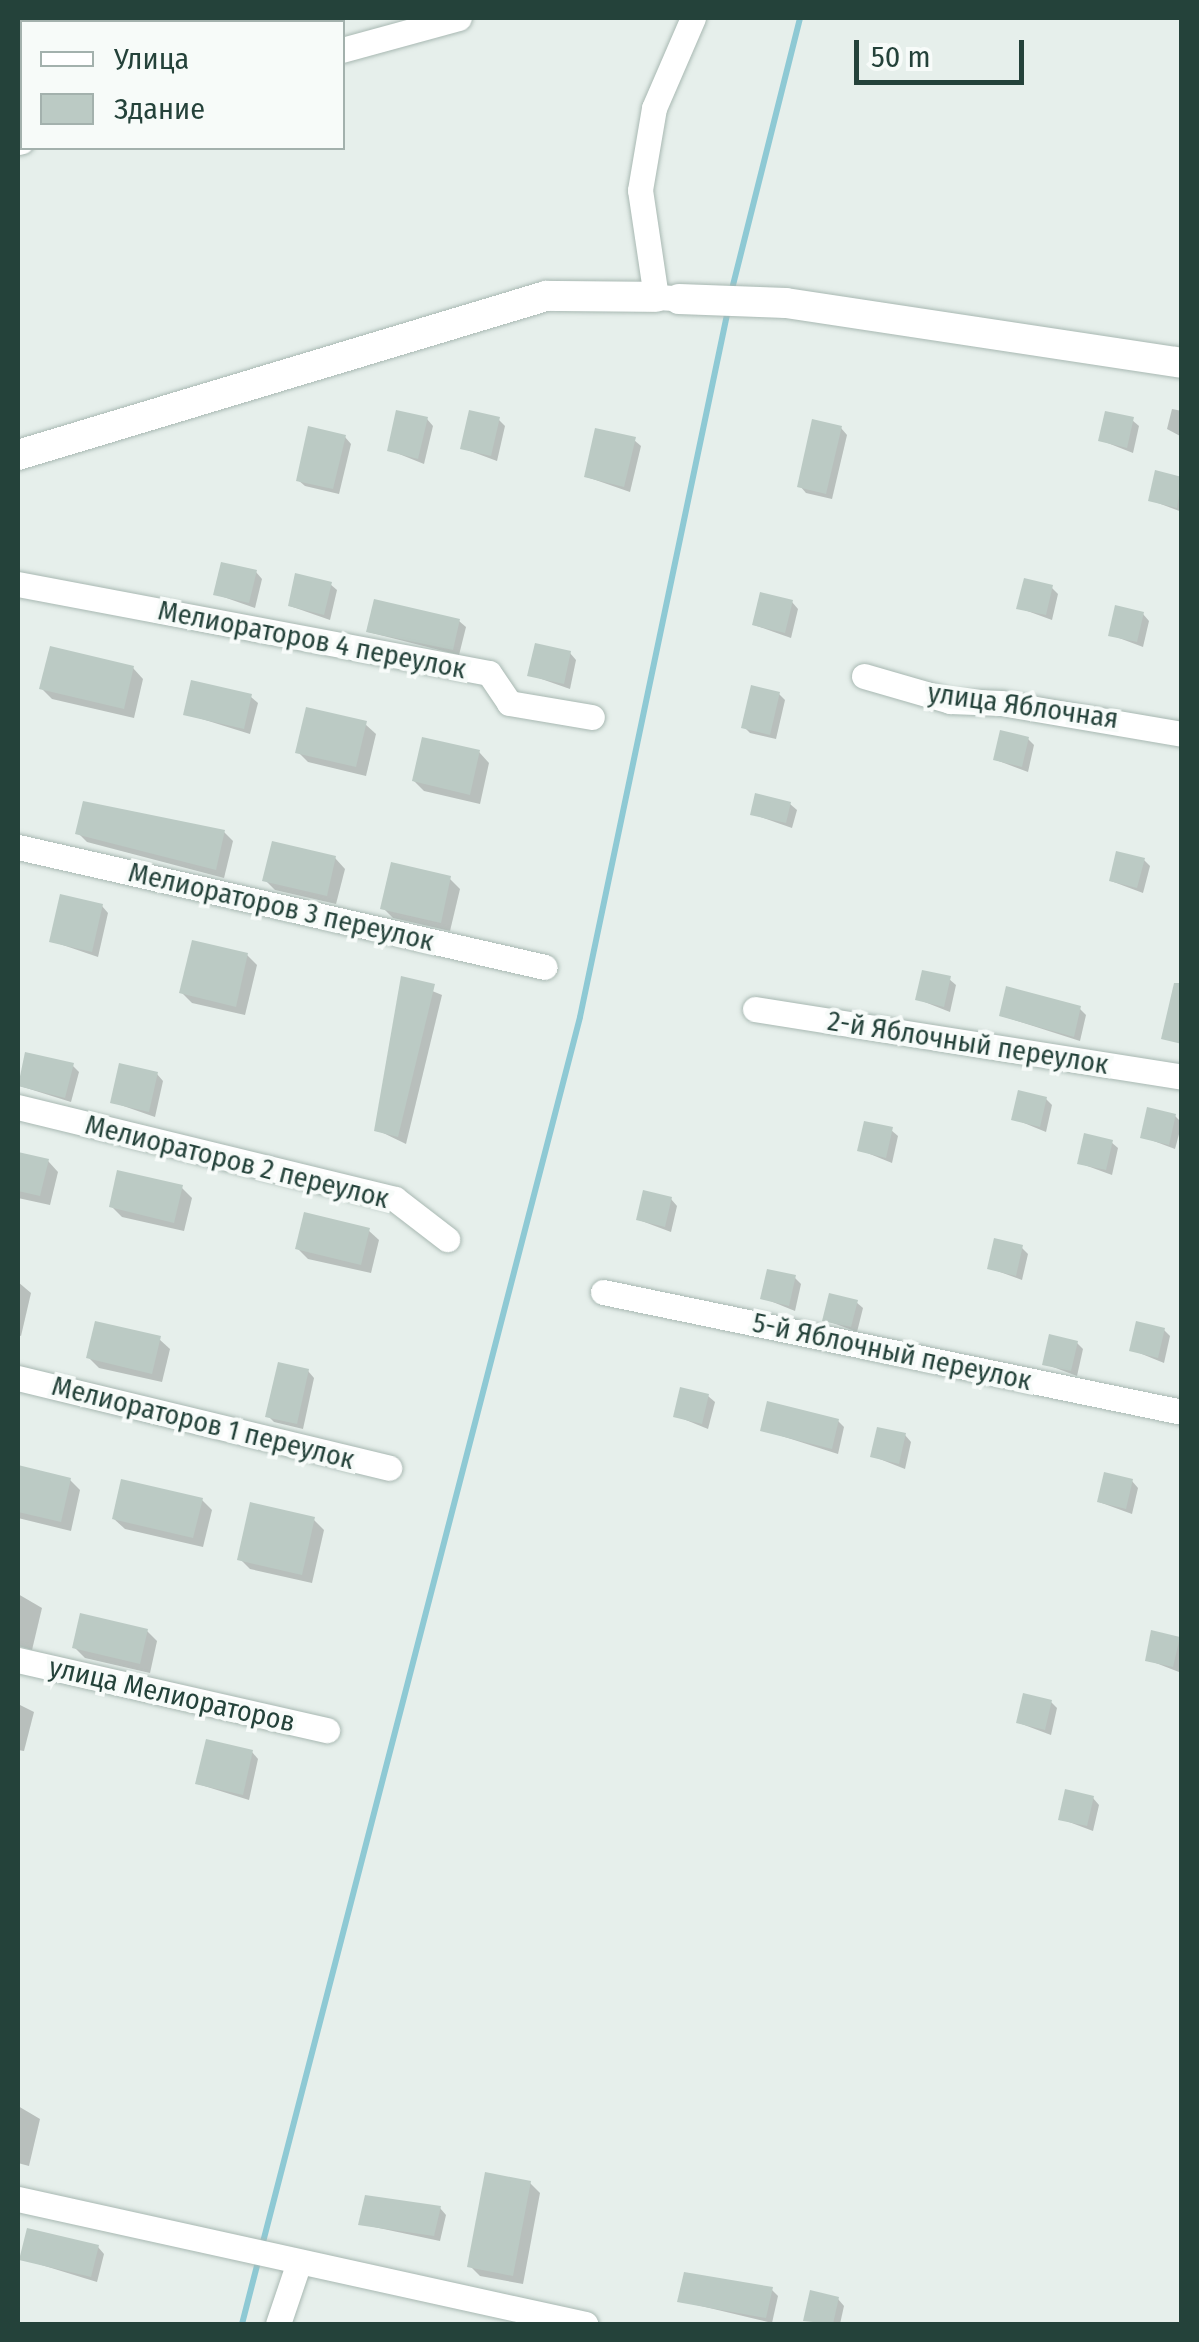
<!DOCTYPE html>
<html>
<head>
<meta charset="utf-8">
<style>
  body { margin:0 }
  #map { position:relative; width:1199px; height:2342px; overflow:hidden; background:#e6efeb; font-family:"Fira Sans Condensed",sans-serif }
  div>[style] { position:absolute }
  .shadow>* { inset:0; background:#0003 }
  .stream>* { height:6px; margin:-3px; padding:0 3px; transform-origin:3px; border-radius:3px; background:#8ec9d4 }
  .building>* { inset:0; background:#bbcac4 }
  .roads { filter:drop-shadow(0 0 2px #a8b8b2) drop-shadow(0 0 2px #a8b8b2) }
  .minor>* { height:25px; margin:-12.5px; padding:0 12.5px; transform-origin:12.5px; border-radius:12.5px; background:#fff }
  .tertiary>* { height:30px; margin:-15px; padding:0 15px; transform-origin:15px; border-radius:15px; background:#fff }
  span { translate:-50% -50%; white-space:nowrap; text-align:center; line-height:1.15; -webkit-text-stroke:8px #f7fbf9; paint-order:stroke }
  .street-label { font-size:28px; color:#24423a }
  .frame { position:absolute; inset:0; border:20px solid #24423a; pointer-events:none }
  .legend { position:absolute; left:20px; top:20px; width:325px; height:130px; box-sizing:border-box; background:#f7fbf9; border:2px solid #a3b1ad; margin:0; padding:12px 18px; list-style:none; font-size:30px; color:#24423a }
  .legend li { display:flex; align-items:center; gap:20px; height:50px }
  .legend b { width:50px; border:2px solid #a3b1ad }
  .scale { position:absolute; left:854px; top:40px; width:170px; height:45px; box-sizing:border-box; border:5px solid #24423a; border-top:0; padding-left:12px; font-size:30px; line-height:35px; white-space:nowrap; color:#24423a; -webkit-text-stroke:8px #f7fbf9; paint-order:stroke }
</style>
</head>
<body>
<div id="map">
  <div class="shadow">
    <div style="clip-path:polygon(252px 18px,286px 18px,286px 22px,252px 22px)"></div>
    <div style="clip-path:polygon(1172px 409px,1182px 411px,1182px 437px,1167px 429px)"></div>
    <div style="clip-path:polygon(427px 419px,433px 426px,424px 464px,389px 450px)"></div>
    <div style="clip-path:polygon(499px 420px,505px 426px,497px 461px,462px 448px)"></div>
    <div style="clip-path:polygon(1132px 420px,1139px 426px,1133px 453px,1100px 440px)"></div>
    <div style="clip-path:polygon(841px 428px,847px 435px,832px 499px,806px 493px,800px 486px)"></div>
    <div style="clip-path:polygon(345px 437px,351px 444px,339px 494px,305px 486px,298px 480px)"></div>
    <div style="clip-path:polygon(634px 440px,641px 446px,630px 492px,587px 477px)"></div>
    <div style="clip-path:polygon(1182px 479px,1182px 512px,1150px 500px)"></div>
    <div style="clip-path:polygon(256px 572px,262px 579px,255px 608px,215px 594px)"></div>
    <div style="clip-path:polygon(330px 584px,337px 590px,330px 620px,290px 606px)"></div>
    <div style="clip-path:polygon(1051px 587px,1058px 594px,1052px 620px,1019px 608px)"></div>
    <div style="clip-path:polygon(792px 602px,798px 609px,791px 638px,754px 625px)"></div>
    <div style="clip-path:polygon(1143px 614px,1149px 621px,1143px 647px,1111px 635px)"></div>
    <div style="clip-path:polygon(459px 621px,466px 627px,459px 655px,368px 632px)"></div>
    <div style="clip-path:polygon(570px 653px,576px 660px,570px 689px,530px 675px)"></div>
    <div style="clip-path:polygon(133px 668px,143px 679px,134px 718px,52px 699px,42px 689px)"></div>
    <div style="clip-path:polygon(779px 694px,785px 700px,776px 739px,750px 733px,744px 727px)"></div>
    <div style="clip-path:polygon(251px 697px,258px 703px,250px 734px,186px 714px)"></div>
    <div style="clip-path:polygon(365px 724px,376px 734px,366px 776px,308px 762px,298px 752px)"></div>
    <div style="clip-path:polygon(1028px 739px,1034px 745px,1028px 772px,996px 760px)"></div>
    <div style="clip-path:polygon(479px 752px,489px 763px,480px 804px,424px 791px,414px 781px)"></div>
    <div style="clip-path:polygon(790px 804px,797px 810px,792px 828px,752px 814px)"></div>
    <div style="clip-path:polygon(224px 832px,233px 841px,224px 878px,87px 842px,78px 833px)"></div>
    <div style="clip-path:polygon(335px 858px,345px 869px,336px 904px,275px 890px,265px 880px)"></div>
    <div style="clip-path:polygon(1144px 860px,1150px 866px,1143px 893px,1111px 881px)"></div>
    <div style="clip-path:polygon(450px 879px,460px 889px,450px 931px,393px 918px,383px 908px)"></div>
    <div style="clip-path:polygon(102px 906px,108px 913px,98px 957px,51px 941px)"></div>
    <div style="clip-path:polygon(247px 955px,257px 965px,245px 1015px,192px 1003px,182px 993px)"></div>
    <div style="clip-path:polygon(403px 979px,442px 995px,406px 1144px,377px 1130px)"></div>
    <div style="clip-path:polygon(949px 979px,956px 985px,950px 1012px,917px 999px)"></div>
    <div style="clip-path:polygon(1080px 1009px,1086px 1015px,1080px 1041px,1002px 1016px)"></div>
    <div style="clip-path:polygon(72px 1065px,79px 1072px,71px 1102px,20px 1086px)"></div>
    <div style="clip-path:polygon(157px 1074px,163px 1081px,155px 1117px,112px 1102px)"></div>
    <div style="clip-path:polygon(1046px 1099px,1052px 1105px,1046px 1132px,1014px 1119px)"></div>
    <div style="clip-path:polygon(1175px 1116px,1182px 1123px,1175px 1149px,1143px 1137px)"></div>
    <div style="clip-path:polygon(891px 1130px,898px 1136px,892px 1163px,860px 1150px)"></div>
    <div style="clip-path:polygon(1111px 1142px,1118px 1148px,1112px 1175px,1079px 1163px)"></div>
    <div style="clip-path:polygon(18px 1154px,48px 1161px,58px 1172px,50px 1205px,18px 1198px)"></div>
    <div style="clip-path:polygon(182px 1188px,192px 1198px,184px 1231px,122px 1217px,111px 1206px)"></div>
    <div style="clip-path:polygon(671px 1199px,677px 1206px,671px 1232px,639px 1220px)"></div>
    <div style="clip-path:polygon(368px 1230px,379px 1240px,371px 1273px,308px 1259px,298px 1249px)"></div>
    <div style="clip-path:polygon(1021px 1247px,1028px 1254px,1022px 1280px,989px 1268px)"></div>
    <div style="clip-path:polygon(795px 1278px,801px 1284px,795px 1311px,763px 1298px)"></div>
    <div style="clip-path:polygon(18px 1282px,31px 1293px,21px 1336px,18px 1335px)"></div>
    <div style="clip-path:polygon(856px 1302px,863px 1308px,857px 1332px,825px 1320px)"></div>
    <div style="clip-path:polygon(1164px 1330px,1170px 1336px,1164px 1363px,1132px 1350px)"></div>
    <div style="clip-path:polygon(159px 1339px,170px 1349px,162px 1382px,99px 1368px,89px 1358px)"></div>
    <div style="clip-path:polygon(1077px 1343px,1083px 1349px,1077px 1376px,1045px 1364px)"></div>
    <div style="clip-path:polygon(308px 1371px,314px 1378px,303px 1429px,274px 1422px,268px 1416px)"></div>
    <div style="clip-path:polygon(708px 1396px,715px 1402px,708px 1429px,676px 1416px)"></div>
    <div style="clip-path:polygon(838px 1421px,844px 1427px,838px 1454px,763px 1430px)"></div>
    <div style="clip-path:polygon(905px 1435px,911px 1442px,905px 1469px,872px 1456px)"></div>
    <div style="clip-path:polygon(18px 1468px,70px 1480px,80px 1490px,71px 1531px,18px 1518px)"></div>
    <div style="clip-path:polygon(1132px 1481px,1138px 1488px,1132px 1514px,1099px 1502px)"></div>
    <div style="clip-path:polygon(202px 1500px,212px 1510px,203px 1547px,125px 1529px,114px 1519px)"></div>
    <div style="clip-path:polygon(314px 1520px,324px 1530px,312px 1583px,250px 1569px,240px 1559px)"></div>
    <div style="clip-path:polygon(18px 1594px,42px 1608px,32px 1650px,18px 1646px)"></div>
    <div style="clip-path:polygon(147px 1631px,157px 1641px,150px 1673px,85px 1658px,75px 1648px)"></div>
    <div style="clip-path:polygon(1179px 1639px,1179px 1672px,1148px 1660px)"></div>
    <div style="clip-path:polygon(1051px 1702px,1057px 1708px,1051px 1735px,1019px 1723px)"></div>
    <div style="clip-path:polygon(18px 1704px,34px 1712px,24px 1751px,18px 1750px)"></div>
    <div style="clip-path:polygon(252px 1752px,258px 1759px,249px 1800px,198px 1784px)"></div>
    <div style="clip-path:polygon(1093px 1798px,1099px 1805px,1093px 1831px,1061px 1819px)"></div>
    <div style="clip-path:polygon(18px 2106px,40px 2119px,29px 2166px,18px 2163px)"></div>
    <div style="clip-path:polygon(530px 2183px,540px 2193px,523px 2284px,480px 2276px,470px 2266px)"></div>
    <div style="clip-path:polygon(440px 2208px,446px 2215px,440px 2241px,360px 2224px)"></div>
    <div style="clip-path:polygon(98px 2247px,104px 2254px,97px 2282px,22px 2259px)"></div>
    <div style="clip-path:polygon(772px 2290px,778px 2296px,772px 2323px,680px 2301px)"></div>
    <div style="clip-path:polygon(838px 2299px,844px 2306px,840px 2324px,806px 2320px)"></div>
  </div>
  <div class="stream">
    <div style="left:731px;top:293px;width:284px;rotate:-75.9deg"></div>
    <div style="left:262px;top:2246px;width:1269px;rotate:-75.49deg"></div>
    <div style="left:580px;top:1017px;width:722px;rotate:-78.18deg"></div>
    <div style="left:242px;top:2324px;width:68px;rotate:-75.6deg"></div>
  </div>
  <div class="building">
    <div style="clip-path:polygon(396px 410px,428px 417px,418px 459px,387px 451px)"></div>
    <div style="clip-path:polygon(469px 410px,500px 417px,491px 456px,460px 449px)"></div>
    <div style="clip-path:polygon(1105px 411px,1134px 417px,1127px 448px,1098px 441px)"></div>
    <div style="clip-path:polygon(812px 419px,842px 426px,826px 494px,797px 487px)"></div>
    <div style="clip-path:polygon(308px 426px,346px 435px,333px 489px,296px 481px)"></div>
    <div style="clip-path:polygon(595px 428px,636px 437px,624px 487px,584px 477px)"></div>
    <div style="clip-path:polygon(1155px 470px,1182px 477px,1177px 508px,1148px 501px)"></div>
    <div style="clip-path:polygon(221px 562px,257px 570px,249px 603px,213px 595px)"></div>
    <div style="clip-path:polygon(295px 573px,332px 582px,324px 615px,288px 606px)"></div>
    <div style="clip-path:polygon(1024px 578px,1053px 585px,1046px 615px,1016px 609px)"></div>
    <div style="clip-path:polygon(760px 592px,793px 600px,785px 633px,752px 625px)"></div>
    <div style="clip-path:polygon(374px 599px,460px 619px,453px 650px,366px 632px)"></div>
    <div style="clip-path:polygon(1115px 605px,1144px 612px,1137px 642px,1108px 636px)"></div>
    <div style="clip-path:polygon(535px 643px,571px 651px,564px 684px,527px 676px)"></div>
    <div style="clip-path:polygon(50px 646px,134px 666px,124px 709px,39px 689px)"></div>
    <div style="clip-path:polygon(191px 680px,252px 694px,244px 729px,183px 715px)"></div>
    <div style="clip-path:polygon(751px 685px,780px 692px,770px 735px,741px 728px)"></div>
    <div style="clip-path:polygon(306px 707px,367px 721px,356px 767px,295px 753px)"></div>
    <div style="clip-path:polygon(1000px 730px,1029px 737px,1022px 767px,993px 760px)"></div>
    <div style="clip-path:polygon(422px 737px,480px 750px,470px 795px,412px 781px)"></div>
    <div style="clip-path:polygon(755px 793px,791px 802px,786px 823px,750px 815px)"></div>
    <div style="clip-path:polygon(83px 801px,225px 830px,216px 870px,75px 834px)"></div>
    <div style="clip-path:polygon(272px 841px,336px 856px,327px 896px,262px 881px)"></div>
    <div style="clip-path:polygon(1116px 851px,1145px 858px,1137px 888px,1109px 881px)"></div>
    <div style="clip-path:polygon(391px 862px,451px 876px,441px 923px,380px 909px)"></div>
    <div style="clip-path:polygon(60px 894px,103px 904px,92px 952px,49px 942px)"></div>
    <div style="clip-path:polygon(192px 940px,248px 953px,236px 1007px,179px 993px)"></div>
    <div style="clip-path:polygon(922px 970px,951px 976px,944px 1007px,915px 1000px)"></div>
    <div style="clip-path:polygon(401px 976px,435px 984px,398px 1137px,374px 1131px)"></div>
    <div style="clip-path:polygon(1174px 983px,1182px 983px,1182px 1044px,1161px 1039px)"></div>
    <div style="clip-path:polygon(1006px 986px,1081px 1006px,1074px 1037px,999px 1016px)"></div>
    <div style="clip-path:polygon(25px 1052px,74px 1063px,65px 1098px,18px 1086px)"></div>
    <div style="clip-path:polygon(119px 1063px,158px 1072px,149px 1112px,110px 1103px)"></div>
    <div style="clip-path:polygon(1018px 1090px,1047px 1097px,1040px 1127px,1011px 1120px)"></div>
    <div style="clip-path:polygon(1147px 1107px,1176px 1114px,1169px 1145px,1140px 1138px)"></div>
    <div style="clip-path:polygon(864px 1121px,893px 1127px,886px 1158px,857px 1151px)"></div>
    <div style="clip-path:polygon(1084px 1133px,1113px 1140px,1106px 1170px,1077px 1164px)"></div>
    <div style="clip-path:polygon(18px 1152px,49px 1159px,40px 1196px,18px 1191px)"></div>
    <div style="clip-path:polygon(117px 1170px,183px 1185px,174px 1223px,109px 1207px)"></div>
    <div style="clip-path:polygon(643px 1190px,672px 1197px,665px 1227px,636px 1220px)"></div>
    <div style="clip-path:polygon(304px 1212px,370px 1228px,361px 1265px,295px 1249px)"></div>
    <div style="clip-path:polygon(994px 1238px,1023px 1245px,1016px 1276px,987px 1269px)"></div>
    <div style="clip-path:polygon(767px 1269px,796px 1275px,789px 1306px,760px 1299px)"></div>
    <div style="clip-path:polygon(829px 1293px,858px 1300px,851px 1327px,822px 1321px)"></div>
    <div style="clip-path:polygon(95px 1321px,161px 1336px,152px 1374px,86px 1358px)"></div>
    <div style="clip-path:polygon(1136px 1321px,1165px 1328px,1158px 1358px,1129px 1351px)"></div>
    <div style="clip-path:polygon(1049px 1334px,1078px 1341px,1071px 1371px,1042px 1365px)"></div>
    <div style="clip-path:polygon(278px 1362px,309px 1369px,297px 1424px,265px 1417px)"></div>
    <div style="clip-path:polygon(680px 1387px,709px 1394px,702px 1424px,673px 1417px)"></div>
    <div style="clip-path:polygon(767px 1401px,839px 1419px,832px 1449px,760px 1431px)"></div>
    <div style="clip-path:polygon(877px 1427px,906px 1433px,899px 1464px,870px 1457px)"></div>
    <div style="clip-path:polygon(18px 1465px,71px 1478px,61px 1522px,18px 1512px)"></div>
    <div style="clip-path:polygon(1104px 1472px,1133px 1479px,1126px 1509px,1097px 1502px)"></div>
    <div style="clip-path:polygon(121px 1479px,203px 1498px,193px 1538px,112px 1519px)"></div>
    <div style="clip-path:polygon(250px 1502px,315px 1517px,302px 1575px,237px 1560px)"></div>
    <div style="clip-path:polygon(80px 1613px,148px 1629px,140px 1664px,72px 1648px)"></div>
    <div style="clip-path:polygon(1151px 1630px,1180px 1637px,1173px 1667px,1145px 1661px)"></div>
    <div style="clip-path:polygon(1023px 1693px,1052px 1700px,1045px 1730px,1016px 1723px)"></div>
    <div style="clip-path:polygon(206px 1739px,253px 1750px,243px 1795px,195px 1784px)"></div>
    <div style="clip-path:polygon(1065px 1789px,1094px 1796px,1087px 1826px,1058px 1820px)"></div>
    <div style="clip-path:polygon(485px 2172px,531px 2181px,513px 2276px,467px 2267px)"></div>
    <div style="clip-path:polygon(365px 2195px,441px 2206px,434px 2236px,358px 2225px)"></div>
    <div style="clip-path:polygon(27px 2228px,99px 2245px,91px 2277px,19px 2260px)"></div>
    <div style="clip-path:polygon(684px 2272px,773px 2287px,766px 2318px,677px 2302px)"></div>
    <div style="clip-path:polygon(810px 2290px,839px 2297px,833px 2324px,803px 2321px)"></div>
  </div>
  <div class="roads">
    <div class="minor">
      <div style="left:342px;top:50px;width:121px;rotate:-15.3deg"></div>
      <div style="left:18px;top:142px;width:4px;rotate:-14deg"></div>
      <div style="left:674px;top:298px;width:18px;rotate:-177deg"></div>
      <div style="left:656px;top:297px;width:108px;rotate:-98.5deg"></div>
      <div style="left:640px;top:190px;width:83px;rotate:-80.3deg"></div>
      <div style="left:654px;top:108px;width:98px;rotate:-66.6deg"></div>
      <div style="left:18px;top:584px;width:479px;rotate:10.7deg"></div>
      <div style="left:489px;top:673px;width:36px;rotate:56deg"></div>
      <div style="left:509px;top:703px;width:84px;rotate:9.6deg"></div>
      <div style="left:864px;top:676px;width:90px;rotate:16.2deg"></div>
      <div style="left:950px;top:701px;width:51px;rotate:2.2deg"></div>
      <div style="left:1001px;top:703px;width:184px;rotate:9.7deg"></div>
      <div style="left:18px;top:847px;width:540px;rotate:12.83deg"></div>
      <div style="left:755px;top:1009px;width:432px;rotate:9deg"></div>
      <div style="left:18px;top:1107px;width:388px;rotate:13.7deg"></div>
      <div style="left:395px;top:1199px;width:66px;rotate:37.6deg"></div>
      <div style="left:603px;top:1292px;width:591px;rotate:11.71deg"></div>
      <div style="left:18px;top:1378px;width:382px;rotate:13.6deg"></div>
      <div style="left:18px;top:1660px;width:317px;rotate:12.8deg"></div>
      <div style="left:18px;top:2199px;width:581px;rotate:12.43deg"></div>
      <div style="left:278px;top:2324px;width:65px;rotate:-71.3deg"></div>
    </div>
    <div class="tertiary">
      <div style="left:679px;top:299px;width:107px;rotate:2.1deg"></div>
      <div style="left:786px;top:303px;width:401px;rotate:8.6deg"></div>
      <div style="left:18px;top:455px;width:551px;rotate:-16.76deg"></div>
      <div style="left:546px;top:296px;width:110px;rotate:0.5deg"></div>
    </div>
  </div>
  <div class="street-label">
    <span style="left:312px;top:640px;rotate:11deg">Мелиораторов 4 переулок</span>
    <span style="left:1023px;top:706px;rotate:8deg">улица Яблочная</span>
    <span style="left:281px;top:907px;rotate:13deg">Мелиораторов 3 переулок</span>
    <span style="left:968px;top:1043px;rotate:9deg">2-й Яблочный переулок</span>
    <span style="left:237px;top:1162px;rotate:14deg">Мелиораторов 2 переулок</span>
    <span style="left:892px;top:1352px;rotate:12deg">5-й Яблочный переулок</span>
    <span style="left:203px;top:1423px;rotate:14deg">Мелиораторов 1 переулок</span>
    <span style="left:172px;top:1695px;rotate:13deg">улица Мелиораторов</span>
  </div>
  <div class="frame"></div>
  <ul class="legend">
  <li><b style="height:12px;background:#fff"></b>Улица</li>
  <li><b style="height:28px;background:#bbcac4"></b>Здание</li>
  </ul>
  <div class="scale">50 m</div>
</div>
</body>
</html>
